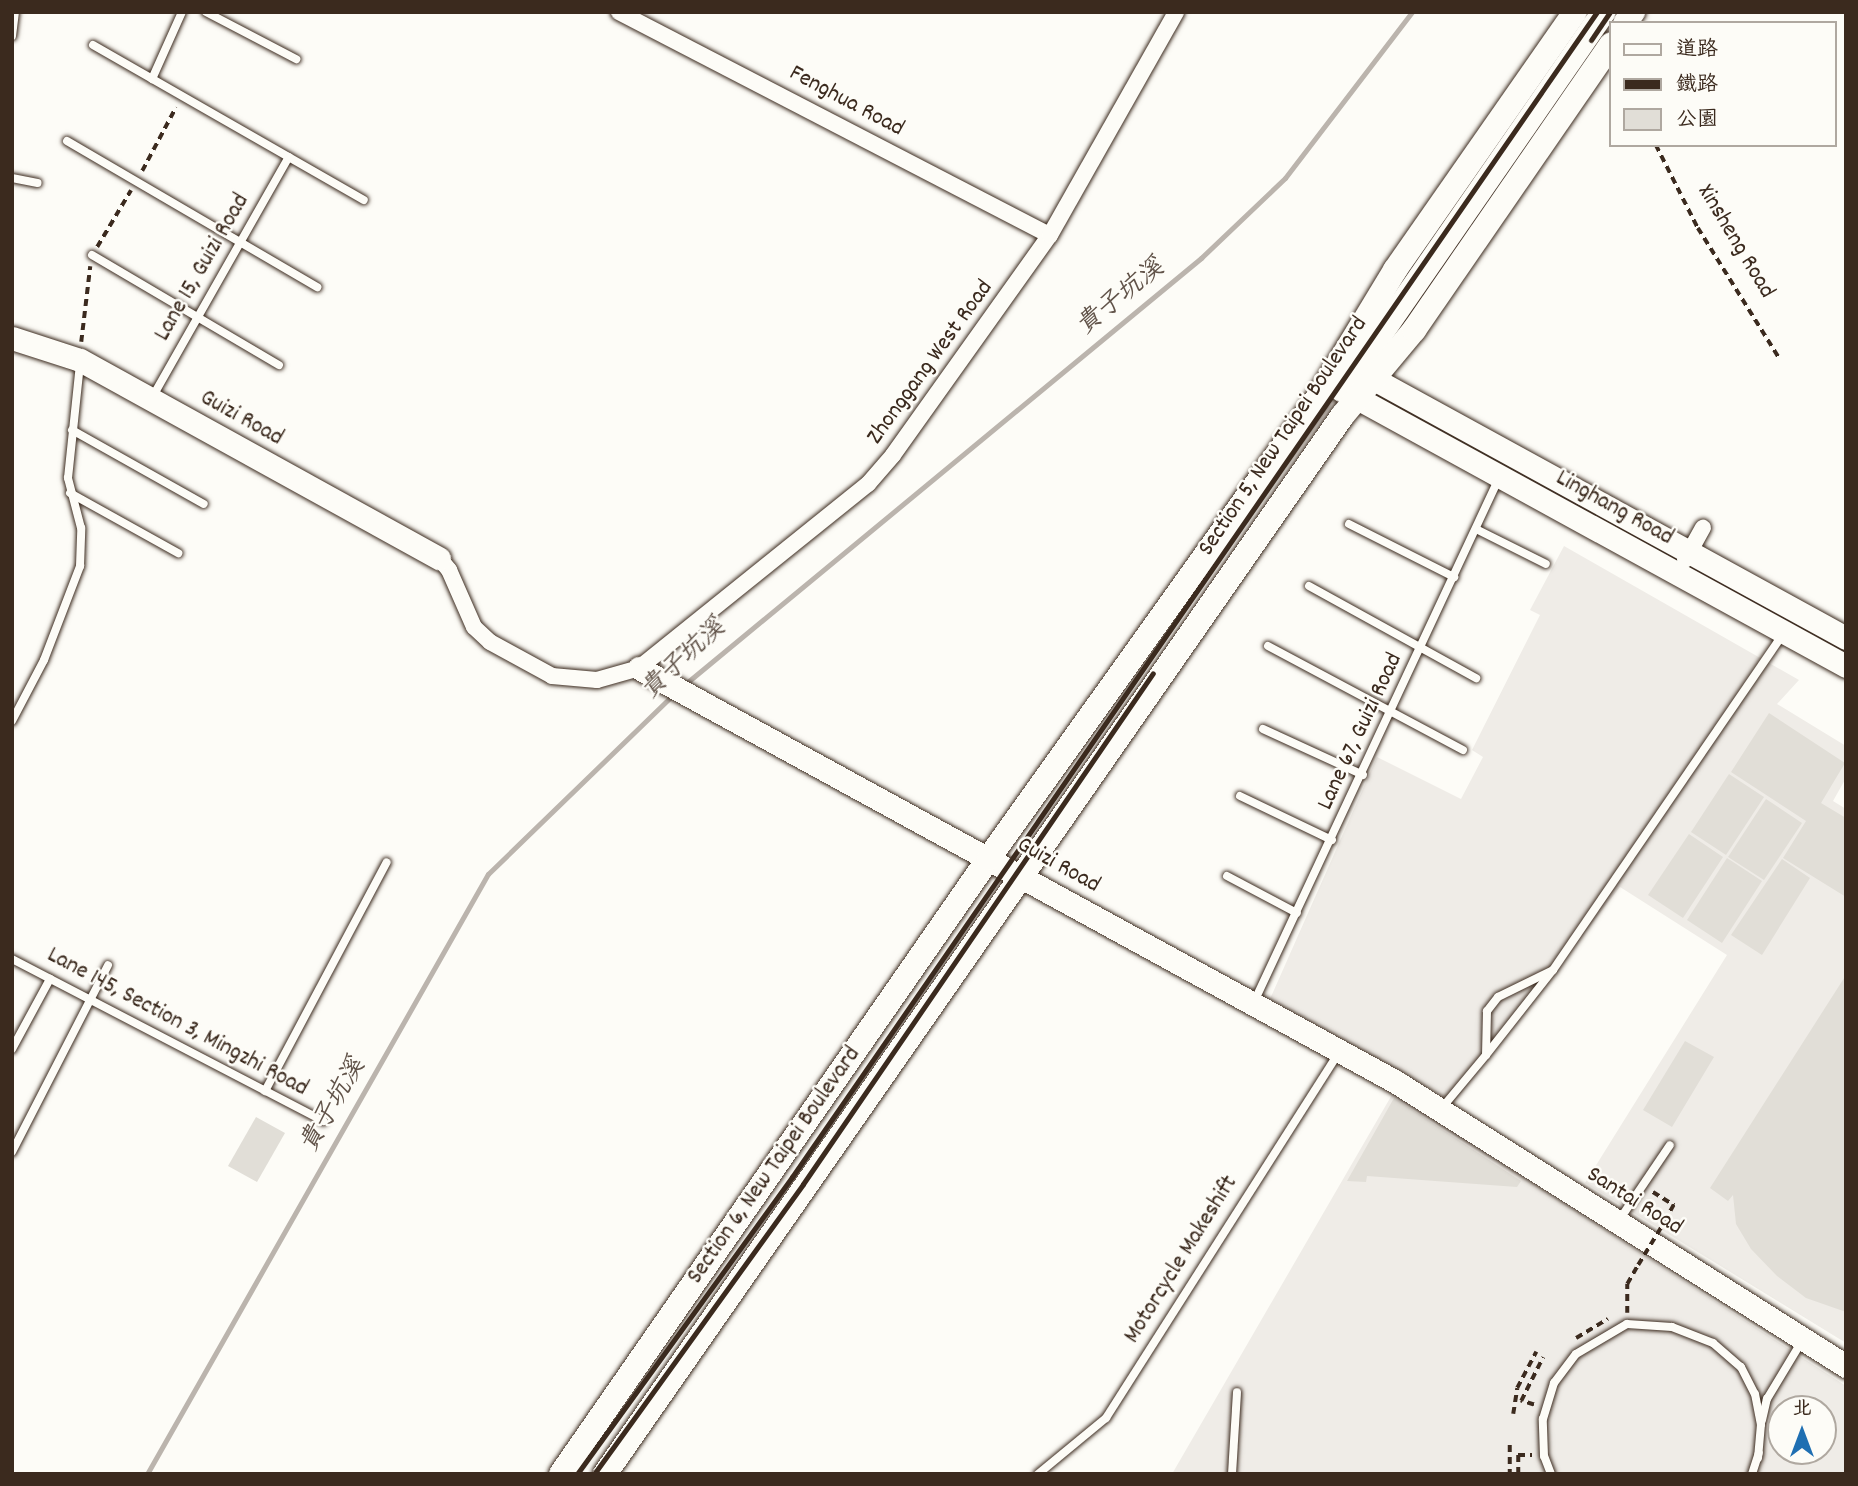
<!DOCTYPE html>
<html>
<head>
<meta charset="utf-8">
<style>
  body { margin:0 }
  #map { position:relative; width:1858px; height:1486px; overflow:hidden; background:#fdfcf7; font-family:Dekko,"LXGW WenKai TC",sans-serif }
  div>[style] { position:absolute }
  .built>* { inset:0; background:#efece7 }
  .green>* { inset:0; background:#e1ded7 }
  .stream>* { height:5px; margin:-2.5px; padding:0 2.5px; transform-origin:2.5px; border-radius:2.5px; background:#bbb4ad }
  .path>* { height:3.5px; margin-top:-1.75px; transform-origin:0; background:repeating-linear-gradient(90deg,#3b2a1e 0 7px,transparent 0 12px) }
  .roads { filter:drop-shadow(0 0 2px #3b2a1e) drop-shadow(0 0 2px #3b2a1e) }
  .lane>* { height:8px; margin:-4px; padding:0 4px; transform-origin:4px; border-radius:4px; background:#fdfcf7 }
  .street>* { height:16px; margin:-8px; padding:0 8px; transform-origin:8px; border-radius:8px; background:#fdfcf7 }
  .secondary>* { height:23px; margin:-11.5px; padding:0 11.5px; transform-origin:11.5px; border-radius:11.5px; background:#fdfcf7 }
  .primary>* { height:24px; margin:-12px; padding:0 12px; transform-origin:12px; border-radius:12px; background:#fdfcf7 }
  .rail>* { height:5px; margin:-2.5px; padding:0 2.5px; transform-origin:2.5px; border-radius:2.5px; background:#3b2a1e }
  .path-bridge>* { height:3.5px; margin-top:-1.75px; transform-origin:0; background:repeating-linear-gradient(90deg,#3b2a1e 0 7px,transparent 0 12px) }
  span { translate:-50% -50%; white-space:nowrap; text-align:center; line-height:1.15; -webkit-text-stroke:5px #fdfcf7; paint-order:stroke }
  .street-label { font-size:24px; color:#3b2a1e }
  .water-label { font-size:26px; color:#615349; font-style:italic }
  .frame { position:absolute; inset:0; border:14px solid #3b2a1e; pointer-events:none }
  .legend { position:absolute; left:1609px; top:21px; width:228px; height:126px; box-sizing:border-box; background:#fdfcf7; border:2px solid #afa8a0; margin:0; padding:9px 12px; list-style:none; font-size:21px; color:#3b2a1e }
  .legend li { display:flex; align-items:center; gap:14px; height:35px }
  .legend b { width:35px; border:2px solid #afa8a0 }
  .north { position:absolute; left:1767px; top:1395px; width:70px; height:70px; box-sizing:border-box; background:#fdfcf7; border:2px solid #afa8a0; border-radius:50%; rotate:0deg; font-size:19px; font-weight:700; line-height:28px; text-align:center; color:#3b2a1e }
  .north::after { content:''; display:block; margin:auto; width:24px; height:32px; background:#1f6fb2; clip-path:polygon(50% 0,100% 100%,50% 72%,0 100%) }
</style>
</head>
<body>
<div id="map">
  <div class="built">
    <div style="clip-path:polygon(1564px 546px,1799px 680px,1777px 704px,1846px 746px,1846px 778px,1833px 801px,1846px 809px,1846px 1343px,1585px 1183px,1727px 955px,1620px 887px,1454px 1102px,1270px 999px,1377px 757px,1461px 799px,1483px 757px,1472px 750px,1540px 615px,1530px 610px)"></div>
    <div style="clip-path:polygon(evenodd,1393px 1093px,1846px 1386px,1846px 1474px,1172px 1474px,1393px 1093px,1781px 1409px,1823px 1409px,1823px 1451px,1781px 1451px,1781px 1409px)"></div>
  </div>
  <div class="green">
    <div style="clip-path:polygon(1769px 713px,1845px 763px,1821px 803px,1846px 818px,1846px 897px,1783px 858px,1806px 821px,1731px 772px)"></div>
    <div style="clip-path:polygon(1729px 774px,1764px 797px,1726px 855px,1691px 832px)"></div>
    <div style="clip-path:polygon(1766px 799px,1802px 823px,1764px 880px,1728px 857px)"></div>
    <div style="clip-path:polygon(1689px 834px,1723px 857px,1683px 918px,1648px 895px)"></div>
    <div style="clip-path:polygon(1727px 858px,1762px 881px,1722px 943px,1687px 920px)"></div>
    <div style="clip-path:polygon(1782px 859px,1810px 878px,1762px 955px,1731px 935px)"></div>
    <div style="clip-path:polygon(1846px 975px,1846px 1312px,1806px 1298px,1777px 1276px,1751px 1249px,1736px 1224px,1733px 1195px,1728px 1201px,1710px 1188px)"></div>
    <div style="clip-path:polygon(1685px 1041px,1714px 1057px,1672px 1127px,1643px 1110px)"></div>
    <div style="clip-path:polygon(1394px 1098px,1521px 1181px,1517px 1187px,1367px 1176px,1366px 1182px,1347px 1181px)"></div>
    <div style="clip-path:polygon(256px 1117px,285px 1133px,257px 1182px,228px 1166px)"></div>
  </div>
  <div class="stream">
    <div style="left:684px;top:685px;width:671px;rotate:-39.55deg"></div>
    <div style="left:1201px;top:258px;width:116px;rotate:-43.6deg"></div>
    <div style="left:1285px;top:178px;width:209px;rotate:-52.6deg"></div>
    <div style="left:147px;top:1474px;width:690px;rotate:-60.39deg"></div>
    <div style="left:488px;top:874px;width:259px;rotate:-44.1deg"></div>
  </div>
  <div class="path">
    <div style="left:1656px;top:145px;width:93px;rotate:63.2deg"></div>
    <div style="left:1698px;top:228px;width:155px;rotate:58deg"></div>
    <div style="left:142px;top:171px;width:72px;rotate:-62deg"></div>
    <div style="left:97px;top:247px;width:66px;rotate:-59.2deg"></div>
    <div style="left:81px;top:342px;width:76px;rotate:-83.2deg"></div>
    <div style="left:1653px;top:1192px;width:25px;rotate:32deg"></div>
    <div style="left:1674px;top:1205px;width:18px;rotate:119deg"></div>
    <div style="left:1627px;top:1313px;width:29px;rotate:-90deg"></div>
    <div style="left:1627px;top:1284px;width:22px;rotate:-60deg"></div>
    <div style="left:1576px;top:1338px;width:37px;rotate:-31deg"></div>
    <div style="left:1534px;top:1405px;width:14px;rotate:-163deg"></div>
    <div style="left:1521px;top:1401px;width:49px;rotate:-63.4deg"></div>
    <div style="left:1513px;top:1414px;width:26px;rotate:-81deg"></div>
    <div style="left:1517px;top:1388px;width:41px;rotate:-62.2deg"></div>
    <div style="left:1510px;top:1445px;width:29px;rotate:90deg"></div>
    <div style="left:1518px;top:1474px;width:19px;rotate:-90deg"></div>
    <div style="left:1518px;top:1455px;width:14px"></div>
  </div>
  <div class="roads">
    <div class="lane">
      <div style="left:206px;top:12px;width:102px;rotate:27.6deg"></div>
      <div style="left:12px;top:36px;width:24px;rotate:-83deg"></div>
      <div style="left:93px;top:45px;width:312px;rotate:29.8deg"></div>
      <div style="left:152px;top:79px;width:73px;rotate:-65.9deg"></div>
      <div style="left:67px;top:141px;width:290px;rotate:30.3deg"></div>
      <div style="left:12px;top:178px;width:26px;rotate:11deg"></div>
      <div style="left:92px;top:255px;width:217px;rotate:30.5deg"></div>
      <div style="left:153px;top:396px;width:275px;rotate:-60.4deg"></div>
      <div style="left:72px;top:430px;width:151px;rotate:29.3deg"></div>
      <div style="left:70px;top:493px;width:124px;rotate:29.1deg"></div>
      <div style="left:1349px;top:524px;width:118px;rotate:26.8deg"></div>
      <div style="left:1476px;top:529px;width:78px;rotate:26.6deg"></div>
      <div style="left:1309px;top:586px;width:191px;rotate:28.9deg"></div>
      <div style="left:1268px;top:646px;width:221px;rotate:28.1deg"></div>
      <div style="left:12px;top:721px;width:69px;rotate:-62.3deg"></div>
      <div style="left:44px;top:660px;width:101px;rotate:-69deg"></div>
      <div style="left:80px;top:566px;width:38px;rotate:-88deg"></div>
      <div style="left:81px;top:528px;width:52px;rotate:-104.6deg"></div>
      <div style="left:68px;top:478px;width:116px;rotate:-84deg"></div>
      <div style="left:1263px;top:729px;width:110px;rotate:24.7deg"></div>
      <div style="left:1240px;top:796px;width:102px;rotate:25.6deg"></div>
      <div style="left:1227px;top:876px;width:79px;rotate:27.9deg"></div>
      <div style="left:12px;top:959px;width:351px;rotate:27.5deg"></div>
      <div style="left:1553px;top:970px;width:407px;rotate:-55.6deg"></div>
      <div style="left:1254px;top:1002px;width:578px;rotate:-64.94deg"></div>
      <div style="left:12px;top:1049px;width:80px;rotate:-61.5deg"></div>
      <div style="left:265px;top:1091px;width:259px;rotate:-62deg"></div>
      <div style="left:1441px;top:1109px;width:70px;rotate:-50.2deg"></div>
      <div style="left:1486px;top:1055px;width:108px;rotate:-51.8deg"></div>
      <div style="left:1553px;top:970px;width:61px;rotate:153.9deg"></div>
      <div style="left:1498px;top:997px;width:18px;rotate:128deg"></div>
      <div style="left:1487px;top:1011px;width:44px;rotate:91.3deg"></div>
      <div style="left:12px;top:1152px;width:210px;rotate:-62.8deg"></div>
      <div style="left:1620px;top:1219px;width:89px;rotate:-56deg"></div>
      <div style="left:1762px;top:1420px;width:22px;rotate:-77deg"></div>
      <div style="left:1767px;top:1399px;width:68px;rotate:-58.9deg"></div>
      <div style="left:1038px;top:1474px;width:88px;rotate:-39.5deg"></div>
      <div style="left:1106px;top:1418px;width:434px;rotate:-57.5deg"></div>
      <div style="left:1232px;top:1474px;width:82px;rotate:-86.5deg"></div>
      <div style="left:1551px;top:1474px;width:19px;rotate:-111deg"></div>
      <div style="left:1544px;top:1456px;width:37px;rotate:-92deg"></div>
      <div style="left:1543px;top:1419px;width:38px;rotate:-73deg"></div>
      <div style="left:1554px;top:1383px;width:36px;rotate:-53deg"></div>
      <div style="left:1576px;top:1354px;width:59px;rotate:-30.5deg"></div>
      <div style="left:1627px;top:1324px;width:45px;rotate:3.8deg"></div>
      <div style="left:1672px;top:1327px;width:44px;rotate:21.3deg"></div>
      <div style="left:1713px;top:1343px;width:37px;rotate:41deg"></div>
      <div style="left:1741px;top:1367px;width:30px;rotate:63deg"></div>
      <div style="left:1755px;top:1394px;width:31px;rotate:79deg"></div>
      <div style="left:1761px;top:1424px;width:34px;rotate:95deg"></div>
      <div style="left:1752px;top:1474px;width:22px;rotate:-72deg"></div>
    </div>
    <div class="street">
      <div style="left:619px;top:12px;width:485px;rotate:27.4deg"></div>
      <div style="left:439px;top:558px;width:16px;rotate:50deg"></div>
      <div style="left:449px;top:570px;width:62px;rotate:66.3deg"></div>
      <div style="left:474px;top:627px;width:22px;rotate:43deg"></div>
      <div style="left:490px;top:642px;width:71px;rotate:28.7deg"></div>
      <div style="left:552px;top:676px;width:45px;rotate:5.1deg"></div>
      <div style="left:597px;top:680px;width:44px;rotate:-15.9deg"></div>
      <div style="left:639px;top:668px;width:294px;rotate:-38.8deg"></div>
      <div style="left:868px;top:484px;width:38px;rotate:-49deg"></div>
      <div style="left:893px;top:455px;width:270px;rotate:-54.5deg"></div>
      <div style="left:1050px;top:235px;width:256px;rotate:-60.5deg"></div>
      <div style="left:1685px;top:560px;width:37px;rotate:-61deg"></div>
    </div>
    <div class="secondary">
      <div style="left:12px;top:338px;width:71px;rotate:17.9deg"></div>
      <div style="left:80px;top:360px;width:410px;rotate:28.9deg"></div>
      <div style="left:1372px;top:378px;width:541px;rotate:28.75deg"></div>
      <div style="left:1357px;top:398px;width:558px;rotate:28.73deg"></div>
      <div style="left:639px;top:668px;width:863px;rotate:28.67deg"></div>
      <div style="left:1396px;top:1082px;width:532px;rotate:32.26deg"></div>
    </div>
    <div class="primary">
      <div style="left:1625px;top:23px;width:14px;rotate:-54deg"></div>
      <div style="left:1342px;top:390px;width:460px;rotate:-55.3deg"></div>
      <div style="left:561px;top:1474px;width:750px;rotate:-55.21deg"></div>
      <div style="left:989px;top:858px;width:564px;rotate:-54.45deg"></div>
      <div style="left:1317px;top:399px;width:151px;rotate:-58.8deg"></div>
      <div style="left:1395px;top:270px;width:315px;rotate:-55.1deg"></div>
      <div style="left:605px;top:1474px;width:1291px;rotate:-55.13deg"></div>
      <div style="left:1343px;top:415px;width:111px;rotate:-50.1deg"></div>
      <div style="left:1414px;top:330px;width:347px;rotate:-55.4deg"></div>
    </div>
  </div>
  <div class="rail">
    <div style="left:1591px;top:40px;width:34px;rotate:-56deg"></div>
    <div style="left:577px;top:1474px;width:367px;rotate:-54.1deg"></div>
    <div style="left:792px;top:1177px;width:1416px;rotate:-55.36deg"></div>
    <div style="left:594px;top:1474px;width:357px;rotate:-54.2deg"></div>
    <div style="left:803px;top:1184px;width:619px;rotate:-55.59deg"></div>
  </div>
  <div class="path-bridge">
    <div style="left:1638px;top:1265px;width:52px;rotate:-58.5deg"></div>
  </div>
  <div class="street-label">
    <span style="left:846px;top:102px;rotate:28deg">Fenghua Road</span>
    <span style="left:1735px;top:242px;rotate:59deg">Xinsheng Road</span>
    <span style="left:203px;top:268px;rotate:-60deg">Lane 15, Guizi Road</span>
    <span style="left:931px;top:363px;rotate:-54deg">Zhonggang West Road</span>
    <span style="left:241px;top:419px;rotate:29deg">Guizi Road</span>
    <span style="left:1284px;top:437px;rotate:-56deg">Section 5, New Taipei Boulevard</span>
    <span style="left:1614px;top:509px;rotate:29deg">Linghang Road</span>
    <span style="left:1361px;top:732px;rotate:-65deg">Lane 67, Guizi Road</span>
    <span style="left:1058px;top:866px;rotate:29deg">Guizi Road</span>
    <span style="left:177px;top:1023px;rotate:28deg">Lane 145, Section 3, Mingzhi Road</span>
    <span style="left:775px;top:1166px;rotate:-55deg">Section 6, New Taipei Boulevard</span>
    <span style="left:1634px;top:1202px;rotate:32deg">Santai Road</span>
    <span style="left:1182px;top:1260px;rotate:-58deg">Motorcycle Makeshift</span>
  </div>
  <div class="water-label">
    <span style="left:1121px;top:298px;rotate:-39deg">貴子坑溪</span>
    <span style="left:684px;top:660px;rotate:-43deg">貴子坑溪</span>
    <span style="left:334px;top:1106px;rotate:-60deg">貴子坑溪</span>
  </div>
  <div class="frame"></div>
  <ul class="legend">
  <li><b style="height:9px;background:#fdfcf7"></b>道路</li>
  <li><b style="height:9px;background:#3b2a1e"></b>鐵路</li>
  <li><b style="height:19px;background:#e1ded7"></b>公園</li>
  </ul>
  <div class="north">北</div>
</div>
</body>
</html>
